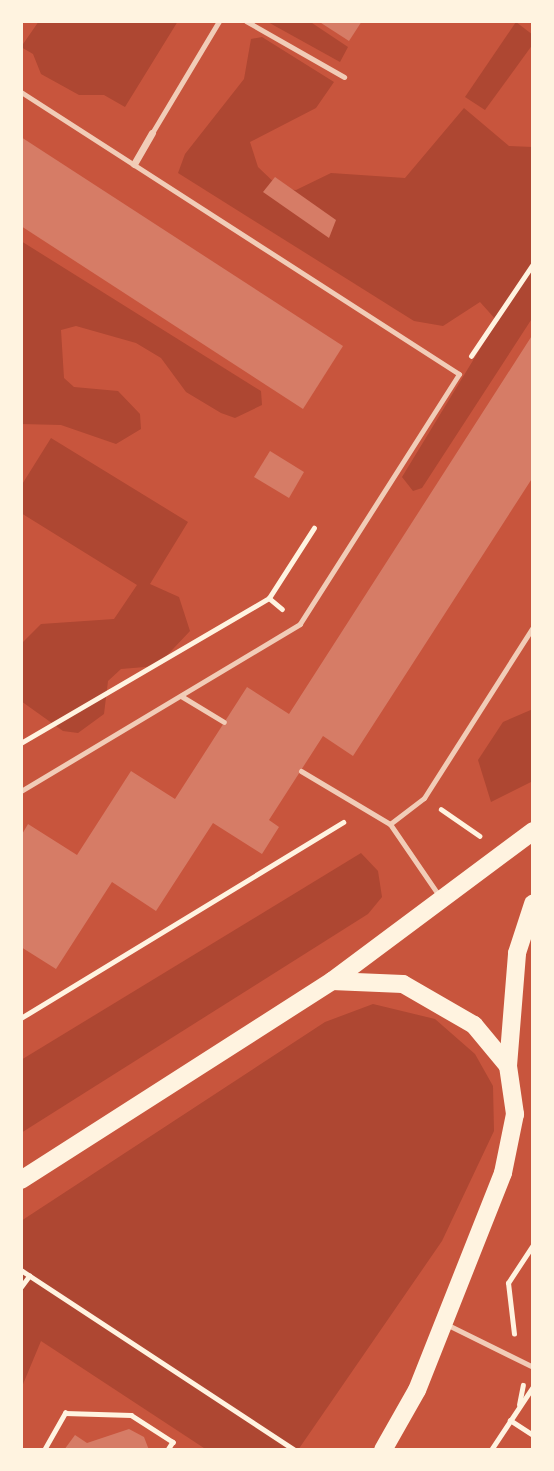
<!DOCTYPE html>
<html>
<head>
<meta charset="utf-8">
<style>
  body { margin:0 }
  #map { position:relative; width:554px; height:1471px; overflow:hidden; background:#c8553d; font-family:"Alegreya Sans",sans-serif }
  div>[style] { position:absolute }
  .green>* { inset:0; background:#ae4732 }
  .building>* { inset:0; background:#d67c66 }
  .path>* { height:4.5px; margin:-2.25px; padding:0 2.25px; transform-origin:2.25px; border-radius:2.25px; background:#fff3e0 }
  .service>* { height:5px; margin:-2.5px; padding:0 2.5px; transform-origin:2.5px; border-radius:2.5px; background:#f1ccb7 }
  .minor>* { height:7px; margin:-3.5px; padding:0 3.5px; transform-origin:3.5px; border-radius:3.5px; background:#f1ccb7 }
  .primary>* { height:18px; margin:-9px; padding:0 9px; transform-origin:9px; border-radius:9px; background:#fff3e0 }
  span { translate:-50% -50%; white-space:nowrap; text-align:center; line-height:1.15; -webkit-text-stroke:5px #fff3e0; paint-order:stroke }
  .frame { position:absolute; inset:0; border:23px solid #fff3e0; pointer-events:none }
</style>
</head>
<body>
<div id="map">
  <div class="green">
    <div style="clip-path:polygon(39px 21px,178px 21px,125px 107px,104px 95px,79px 95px,41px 74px,33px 54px,21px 47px)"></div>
    <div style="clip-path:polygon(266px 21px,309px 21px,348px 47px,340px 62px)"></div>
    <div style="clip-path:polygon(516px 22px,533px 35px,533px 44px,485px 110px,465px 97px)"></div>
    <div style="clip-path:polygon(262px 37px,334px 82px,316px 108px,250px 142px,258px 167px,281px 189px,296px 190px,331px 173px,405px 178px,464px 108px,509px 146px,533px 147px,533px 317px,422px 488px,413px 491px,402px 477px,497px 321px,480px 302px,443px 326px,414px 321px,178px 173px,185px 154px,244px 79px,251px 39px)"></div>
    <div style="clip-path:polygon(21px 241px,261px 391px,262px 405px,235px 418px,221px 413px,186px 392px,161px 358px,136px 343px,76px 326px,61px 330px,64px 378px,74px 387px,118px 391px,140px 414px,141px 429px,116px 444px,61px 425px,21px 424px)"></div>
    <div style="clip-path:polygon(51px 438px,188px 522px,150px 584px,179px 597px,190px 631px,157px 666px,121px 669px,108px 681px,104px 714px,78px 733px,63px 731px,21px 701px,21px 644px,41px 624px,114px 619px,137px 585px,21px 513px,21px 486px)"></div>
    <div style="clip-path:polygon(533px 709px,533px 781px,491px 802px,478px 760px,503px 722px)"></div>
    <div style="clip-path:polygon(361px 853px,378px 871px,382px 897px,368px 914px,21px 1133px,21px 1060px)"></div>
    <div style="clip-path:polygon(373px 1004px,435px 1019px,475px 1054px,493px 1086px,494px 1131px,442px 1241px,298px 1450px,207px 1450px,41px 1341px,21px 1389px,21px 1221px,325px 1022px)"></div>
  </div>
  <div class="building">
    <div style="clip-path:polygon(318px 21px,362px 21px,349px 41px)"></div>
    <div style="clip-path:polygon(21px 137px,343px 346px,303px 409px,21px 226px)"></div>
    <div style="clip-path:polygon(275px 177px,336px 220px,329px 238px,263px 192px)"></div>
    <div style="clip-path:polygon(533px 334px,533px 477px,353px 756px,323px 736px,269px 820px,279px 827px,262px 854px,213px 823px,156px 911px,112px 882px,56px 969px,21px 947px,21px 836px,28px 824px,77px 855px,131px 771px,175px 799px,247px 687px,289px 714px)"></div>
    <div style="clip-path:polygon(270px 451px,304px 472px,289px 498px,254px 477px)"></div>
    <div style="clip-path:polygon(129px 1429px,144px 1437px,149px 1450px,64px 1450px,75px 1435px,87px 1443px)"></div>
  </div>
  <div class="path">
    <div style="left:471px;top:356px;width:111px;rotate:-56deg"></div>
    <div style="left:269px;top:598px;width:17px;rotate:40deg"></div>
    <div style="left:21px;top:743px;width:287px;rotate:-30.3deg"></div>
    <div style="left:269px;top:598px;width:83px;rotate:-57.3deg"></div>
    <div style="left:441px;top:809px;width:47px;rotate:34.7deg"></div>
    <div style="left:21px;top:1018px;width:377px;rotate:-31.3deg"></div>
    <div style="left:21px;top:1270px;width:328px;rotate:33.3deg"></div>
    <div style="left:21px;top:1287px;width:14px;rotate:-54deg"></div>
    <div style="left:514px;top:1334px;width:51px;rotate:-96.7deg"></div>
    <div style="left:508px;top:1283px;width:45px;rotate:-56.7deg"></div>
    <div style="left:519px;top:1405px;width:20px;rotate:-79deg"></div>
    <div style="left:510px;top:1420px;width:27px;rotate:33deg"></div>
    <div style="left:44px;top:1450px;width:43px;rotate:-60.4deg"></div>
    <div style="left:65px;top:1413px;width:66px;rotate:1.7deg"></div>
    <div style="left:131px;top:1415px;width:50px;rotate:32.7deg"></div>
    <div style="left:173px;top:1442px;width:9px;rotate:122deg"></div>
    <div style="left:491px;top:1450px;width:74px;rotate:-56.5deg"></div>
  </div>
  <div class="service">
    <div style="left:246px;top:21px;width:113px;rotate:29.7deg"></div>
    <div style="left:21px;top:92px;width:521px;rotate:32.77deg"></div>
    <div style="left:459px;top:374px;width:296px;rotate:122.5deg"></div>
    <div style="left:300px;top:624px;width:325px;rotate:149.1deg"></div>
    <div style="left:152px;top:133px;width:131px;rotate:-59.1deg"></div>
    <div style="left:181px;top:696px;width:50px;rotate:31.2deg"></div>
    <div style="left:301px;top:771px;width:104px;rotate:30.8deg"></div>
    <div style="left:390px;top:824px;width:88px;rotate:55.6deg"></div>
    <div style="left:390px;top:824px;width:43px;rotate:-37.4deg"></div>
    <div style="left:424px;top:798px;width:203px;rotate:-57.5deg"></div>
    <div style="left:448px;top:1325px;width:95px;rotate:26.3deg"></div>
  </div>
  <div class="minor">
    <div style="left:134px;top:164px;width:36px;rotate:-60deg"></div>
  </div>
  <div class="primary">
    <div style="left:332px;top:981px;width:251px;rotate:-36.7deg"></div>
    <div style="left:508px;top:1066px;width:113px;rotate:-85.4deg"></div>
    <div style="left:517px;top:953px;width:52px;rotate:-71.9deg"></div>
    <div style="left:21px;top:1180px;width:369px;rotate:-32.6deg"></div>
    <div style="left:332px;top:981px;width:71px;rotate:2.4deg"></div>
    <div style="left:403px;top:984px;width:82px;rotate:30deg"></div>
    <div style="left:474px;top:1025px;width:53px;rotate:50.3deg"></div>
    <div style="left:508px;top:1066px;width:49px;rotate:81.7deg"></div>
    <div style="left:515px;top:1114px;width:60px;rotate:101.5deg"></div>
    <div style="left:503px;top:1173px;width:233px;rotate:111.6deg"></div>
    <div style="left:417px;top:1390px;width:69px;rotate:119.5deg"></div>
  </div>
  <div class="frame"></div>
</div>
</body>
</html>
